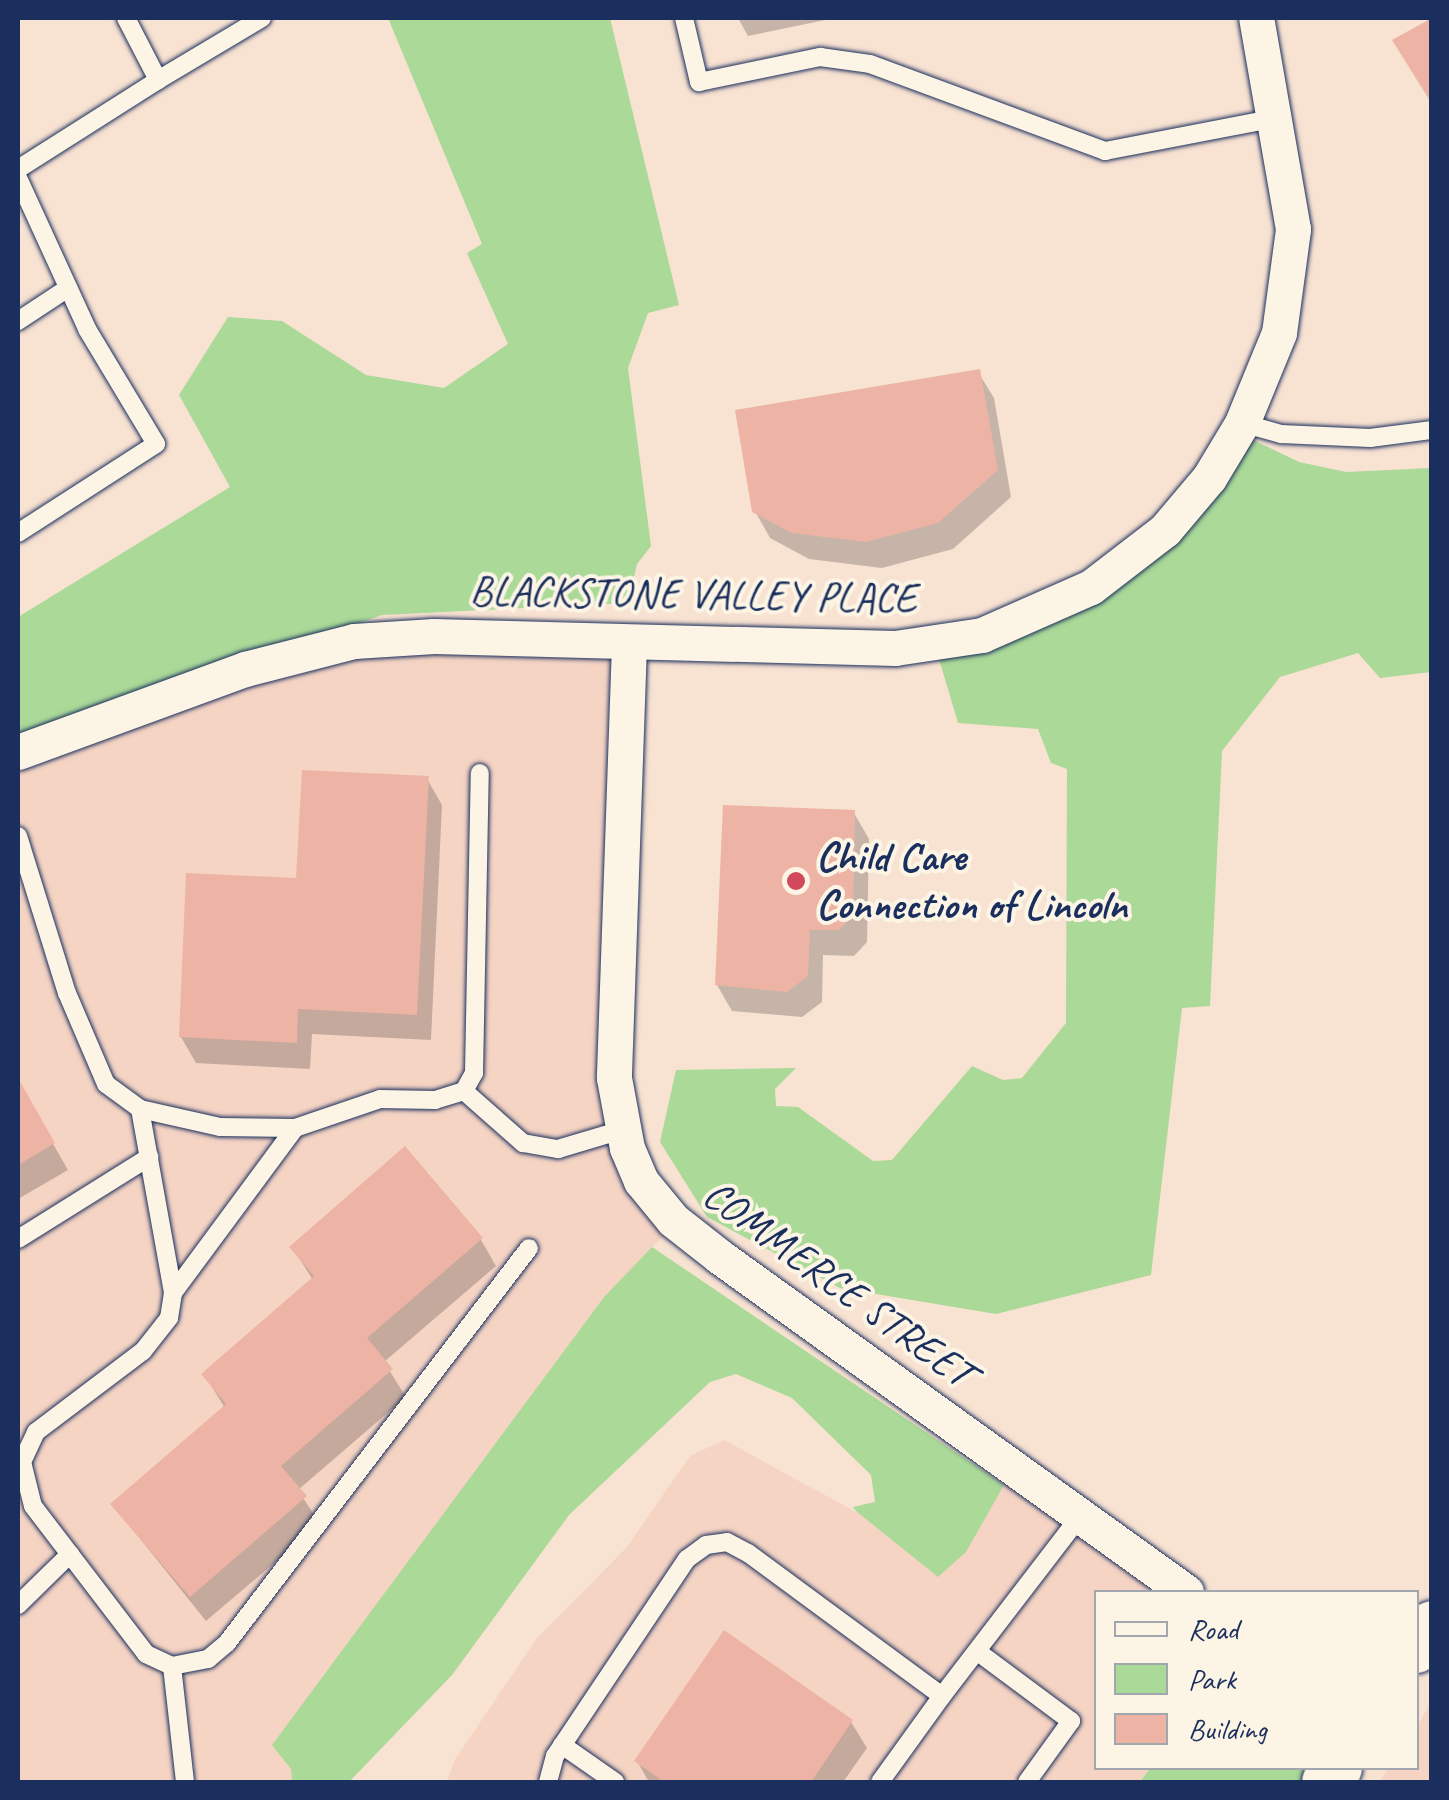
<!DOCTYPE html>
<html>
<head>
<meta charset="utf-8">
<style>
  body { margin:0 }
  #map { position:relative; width:1449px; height:1800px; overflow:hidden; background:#f8e2d2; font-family:Caveat,sans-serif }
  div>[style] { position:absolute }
  .built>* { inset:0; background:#f5d4c4 }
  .green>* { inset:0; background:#abd998 }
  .shadow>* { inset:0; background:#0003 }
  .building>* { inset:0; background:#edb4a5 }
  .roads { filter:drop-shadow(0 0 2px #1b2f5e) drop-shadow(0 0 2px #1b2f5e) }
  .service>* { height:18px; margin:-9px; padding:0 9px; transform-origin:9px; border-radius:9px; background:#fcf5e5 }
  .minor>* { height:35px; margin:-17.5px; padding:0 17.5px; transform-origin:17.5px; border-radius:17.5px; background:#fcf5e5 }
  .secondary>* { height:50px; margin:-25px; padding:0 25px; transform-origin:25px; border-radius:25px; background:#fcf5e5 }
  .dots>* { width:28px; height:28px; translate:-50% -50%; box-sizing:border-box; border:5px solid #fcf5e5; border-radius:50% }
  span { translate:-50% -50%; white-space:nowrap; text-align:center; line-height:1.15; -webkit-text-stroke:8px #fcf5e5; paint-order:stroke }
  .street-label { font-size:42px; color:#1b2f5e }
  .poi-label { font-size:42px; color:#1b2f5e; font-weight:700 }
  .left { translate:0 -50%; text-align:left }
  .frame { position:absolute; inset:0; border:20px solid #1b2f5e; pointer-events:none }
  .legend { position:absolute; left:1094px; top:1590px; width:325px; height:180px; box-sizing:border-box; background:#fcf5e5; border:2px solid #a2a6af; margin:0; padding:12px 18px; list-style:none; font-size:30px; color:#1b2f5e }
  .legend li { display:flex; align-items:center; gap:20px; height:50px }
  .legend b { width:50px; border:2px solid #a2a6af }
</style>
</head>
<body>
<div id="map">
  <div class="built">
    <div style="clip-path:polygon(356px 639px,620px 642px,610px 1130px,676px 1223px,604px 1297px,273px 1745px,291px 1769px,292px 1782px,18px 1782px,18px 746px)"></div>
    <div style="clip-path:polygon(724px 1440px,856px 1512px,988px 1511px,1010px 1475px,1182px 1592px,1096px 1592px,1096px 1768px,1150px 1768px,1140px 1782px,447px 1782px,454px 1761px,537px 1638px,627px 1547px,690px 1456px)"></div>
    <div style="clip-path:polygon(1431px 1703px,1431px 1782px,1379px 1782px,1389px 1768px,1416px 1768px,1417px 1726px)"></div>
  </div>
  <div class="green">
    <div style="clip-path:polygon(388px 18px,610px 18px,679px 305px,648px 313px,628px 368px,651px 546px,637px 564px,628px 603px,382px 615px,18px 746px,18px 617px,230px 487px,179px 395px,228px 317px,282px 321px,366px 375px,444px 388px,508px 344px,467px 253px,482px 244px)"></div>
    <div style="clip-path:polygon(1226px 427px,1299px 462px,1346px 472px,1431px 468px,1431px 672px,1380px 678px,1358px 653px,1280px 677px,1222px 751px,1210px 1006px,1182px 1008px,1151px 1275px,996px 1314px,840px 1288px,707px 1217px,660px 1142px,676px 1070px,796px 1068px,775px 1089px,776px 1106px,798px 1107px,873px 1161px,892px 1160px,972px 1066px,1003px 1080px,1022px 1078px,1066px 1023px,1067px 769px,1051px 763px,1038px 729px,958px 723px,934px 642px,1069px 592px,1153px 522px)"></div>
    <div style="clip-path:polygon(652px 1247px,1004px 1485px,966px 1552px,938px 1577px,856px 1511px,853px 1507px,875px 1502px,871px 1475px,792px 1398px,736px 1374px,710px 1382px,569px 1515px,452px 1675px,349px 1782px,292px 1782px,291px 1769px,272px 1745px,604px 1297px)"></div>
    <div style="clip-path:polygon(1150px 1768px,1329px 1768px,1319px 1782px,1140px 1782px)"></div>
  </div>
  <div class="shadow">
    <div style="clip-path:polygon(738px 18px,835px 18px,748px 36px)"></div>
    <div style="clip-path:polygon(978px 372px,994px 398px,1011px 497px,953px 549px,882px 568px,809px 559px,770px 538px,755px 511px)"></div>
    <div style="clip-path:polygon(427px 779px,442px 805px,431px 1040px,312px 1034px,310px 1069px,196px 1063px,181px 1037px,299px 881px)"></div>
    <div style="clip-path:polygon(854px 813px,869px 839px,867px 942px,854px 956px,823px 955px,822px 1002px,802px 1017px,732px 1011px,717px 985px)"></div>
    <div style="clip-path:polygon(18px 1083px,68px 1170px,18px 1199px)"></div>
    <div style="clip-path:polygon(481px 1240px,496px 1266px,384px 1362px,406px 1397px,298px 1490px,320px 1524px,206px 1621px,113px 1505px,225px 1408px,204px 1374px,313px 1280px,292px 1247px)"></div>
    <div style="clip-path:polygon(851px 1722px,867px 1748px,843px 1782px,649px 1782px,637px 1761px)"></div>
  </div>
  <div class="building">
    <div style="clip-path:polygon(1432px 18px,1432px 104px,1392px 40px)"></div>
    <div style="clip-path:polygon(980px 369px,998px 470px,938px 523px,866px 542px,792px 533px,752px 512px,735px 410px)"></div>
    <div style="clip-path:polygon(302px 770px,429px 776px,417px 1015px,298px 1009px,297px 1043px,179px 1037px,186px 873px,296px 878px)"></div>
    <div style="clip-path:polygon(723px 805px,855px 810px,853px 915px,839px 930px,810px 930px,808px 976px,787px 992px,715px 985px)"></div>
    <div style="clip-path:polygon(18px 1078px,55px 1143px,18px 1165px)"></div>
    <div style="clip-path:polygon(405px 1146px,483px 1238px,367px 1338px,393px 1369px,281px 1466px,307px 1496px,190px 1597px,110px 1504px,226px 1404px,201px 1374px,314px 1276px,289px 1247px)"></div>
    <div style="clip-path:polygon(724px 1630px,853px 1720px,811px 1782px,664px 1782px,634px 1761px)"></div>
  </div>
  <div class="roads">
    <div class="service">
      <div style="left:126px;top:18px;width:70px;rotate:62.7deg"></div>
      <div style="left:158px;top:80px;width:121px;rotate:-30.8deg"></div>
      <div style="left:684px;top:18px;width:66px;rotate:76.8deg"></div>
      <div style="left:699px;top:82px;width:124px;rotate:-11.7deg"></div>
      <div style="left:820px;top:57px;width:50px;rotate:8deg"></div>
      <div style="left:870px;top:64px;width:251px;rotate:20.3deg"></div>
      <div style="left:1105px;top:151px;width:174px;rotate:-10.9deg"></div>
      <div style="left:18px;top:169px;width:166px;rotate:-32.4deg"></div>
      <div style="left:18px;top:178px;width:166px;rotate:65.4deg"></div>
      <div style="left:87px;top:329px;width:134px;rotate:59deg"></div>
      <div style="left:156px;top:444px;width:164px;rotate:147.2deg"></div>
      <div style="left:18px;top:321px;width:60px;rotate:-33.4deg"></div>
      <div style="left:1242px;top:423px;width:41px;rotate:15.8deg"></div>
      <div style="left:1281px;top:434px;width:89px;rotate:2.6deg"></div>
      <div style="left:1370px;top:438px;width:63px;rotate:-7.4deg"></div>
      <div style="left:18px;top:836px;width:164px;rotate:72.7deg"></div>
      <div style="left:67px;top:993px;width:99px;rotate:66.8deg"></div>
      <div style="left:106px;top:1084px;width:42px;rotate:36.3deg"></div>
      <div style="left:140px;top:1109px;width:82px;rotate:12.7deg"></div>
      <div style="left:220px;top:1127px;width:75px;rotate:0.8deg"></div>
      <div style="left:295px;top:1128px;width:90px;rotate:-18.8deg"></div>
      <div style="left:380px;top:1099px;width:55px;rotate:1deg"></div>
      <div style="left:435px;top:1100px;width:30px;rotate:-17deg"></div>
      <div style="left:464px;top:1091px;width:21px;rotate:-61deg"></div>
      <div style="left:474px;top:1073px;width:300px;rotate:-88.9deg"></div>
      <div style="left:464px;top:1091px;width:79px;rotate:41.4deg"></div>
      <div style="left:523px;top:1143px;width:36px;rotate:10deg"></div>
      <div style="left:558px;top:1149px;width:67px;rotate:-16.5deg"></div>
      <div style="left:140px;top:1109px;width:187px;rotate:79.8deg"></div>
      <div style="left:173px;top:1293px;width:25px;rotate:99deg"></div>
      <div style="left:169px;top:1318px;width:42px;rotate:128.2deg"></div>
      <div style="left:143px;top:1351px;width:134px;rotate:142.9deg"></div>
      <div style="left:36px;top:1432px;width:33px;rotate:115deg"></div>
      <div style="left:22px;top:1462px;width:45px;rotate:76deg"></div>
      <div style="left:33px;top:1506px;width:186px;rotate:52.6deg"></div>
      <div style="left:146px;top:1654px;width:29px;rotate:25deg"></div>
      <div style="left:172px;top:1666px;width:37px;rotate:-11deg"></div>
      <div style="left:208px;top:1659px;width:25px;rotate:-40deg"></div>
      <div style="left:227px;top:1643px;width:497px;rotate:-52.6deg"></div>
      <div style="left:18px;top:1239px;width:155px;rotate:-32deg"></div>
      <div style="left:173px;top:1293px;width:205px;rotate:-53.5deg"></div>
      <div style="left:18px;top:1605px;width:73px;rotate:-44.4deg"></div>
      <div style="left:978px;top:1652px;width:116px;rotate:36.6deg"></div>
      <div style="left:1071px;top:1721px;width:75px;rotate:125.8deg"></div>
      <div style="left:172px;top:1666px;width:117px;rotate:83.6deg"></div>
      <div style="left:562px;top:1745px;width:65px;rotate:34.9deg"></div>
      <div style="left:548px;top:1782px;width:27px;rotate:-75deg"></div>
      <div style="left:555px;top:1756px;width:237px;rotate:-56.2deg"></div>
      <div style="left:687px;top:1559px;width:24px;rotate:-36deg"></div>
      <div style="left:706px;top:1545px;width:21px;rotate:-8deg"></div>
      <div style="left:727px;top:1542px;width:24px;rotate:28deg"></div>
      <div style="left:748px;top:1553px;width:241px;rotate:36.4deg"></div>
      <div style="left:942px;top:1696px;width:227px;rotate:-52.5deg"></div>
      <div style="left:880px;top:1782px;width:106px;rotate:-54.2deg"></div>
    </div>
    <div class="minor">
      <div style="left:629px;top:644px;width:434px;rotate:92deg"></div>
      <div style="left:614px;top:1078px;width:71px;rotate:79.5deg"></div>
      <div style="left:627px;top:1148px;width:36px;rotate:67deg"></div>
      <div style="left:641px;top:1181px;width:50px;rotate:50.6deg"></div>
      <div style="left:673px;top:1220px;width:60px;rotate:38.2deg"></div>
      <div style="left:720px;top:1257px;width:574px;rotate:35.71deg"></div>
      <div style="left:18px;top:752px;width:242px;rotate:-20.1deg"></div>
      <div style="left:245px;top:669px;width:113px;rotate:-14.4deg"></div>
      <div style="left:354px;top:641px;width:80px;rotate:-3.6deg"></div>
      <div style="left:434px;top:636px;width:461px;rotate:1.5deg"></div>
      <div style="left:895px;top:648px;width:88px;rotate:-8.5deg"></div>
      <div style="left:982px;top:635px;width:119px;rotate:-23.8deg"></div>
      <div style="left:1091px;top:587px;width:93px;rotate:-37.6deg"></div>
      <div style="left:1165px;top:530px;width:68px;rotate:-49.8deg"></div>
      <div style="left:1209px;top:478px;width:64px;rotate:-59deg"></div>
      <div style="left:1242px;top:423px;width:97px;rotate:-67.7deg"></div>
      <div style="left:1279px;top:333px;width:105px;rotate:-82.3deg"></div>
      <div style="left:1293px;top:229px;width:214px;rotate:-99.9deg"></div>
    </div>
    <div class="secondary">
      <div style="left:1416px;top:1648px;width:27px;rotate:-54deg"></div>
      <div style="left:1327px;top:1782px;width:17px;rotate:-54deg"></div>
    </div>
  </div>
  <div class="dots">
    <div style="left:796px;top:881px;background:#d1495b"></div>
  </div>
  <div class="street-label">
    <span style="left:693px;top:595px;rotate:1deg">BLACKSTONE VALLEY PLACE</span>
    <span style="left:838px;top:1284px;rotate:36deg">COMMERCE STREET</span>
  </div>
  <div class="poi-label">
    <span class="left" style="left:816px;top:881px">Child Care<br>Connection of Lincoln</span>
  </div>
  <div class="frame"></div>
  <ul class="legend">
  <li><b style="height:12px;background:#fcf5e5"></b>Road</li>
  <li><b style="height:28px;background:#abd998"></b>Park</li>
  <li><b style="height:28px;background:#edb4a5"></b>Building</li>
  </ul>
</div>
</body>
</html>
